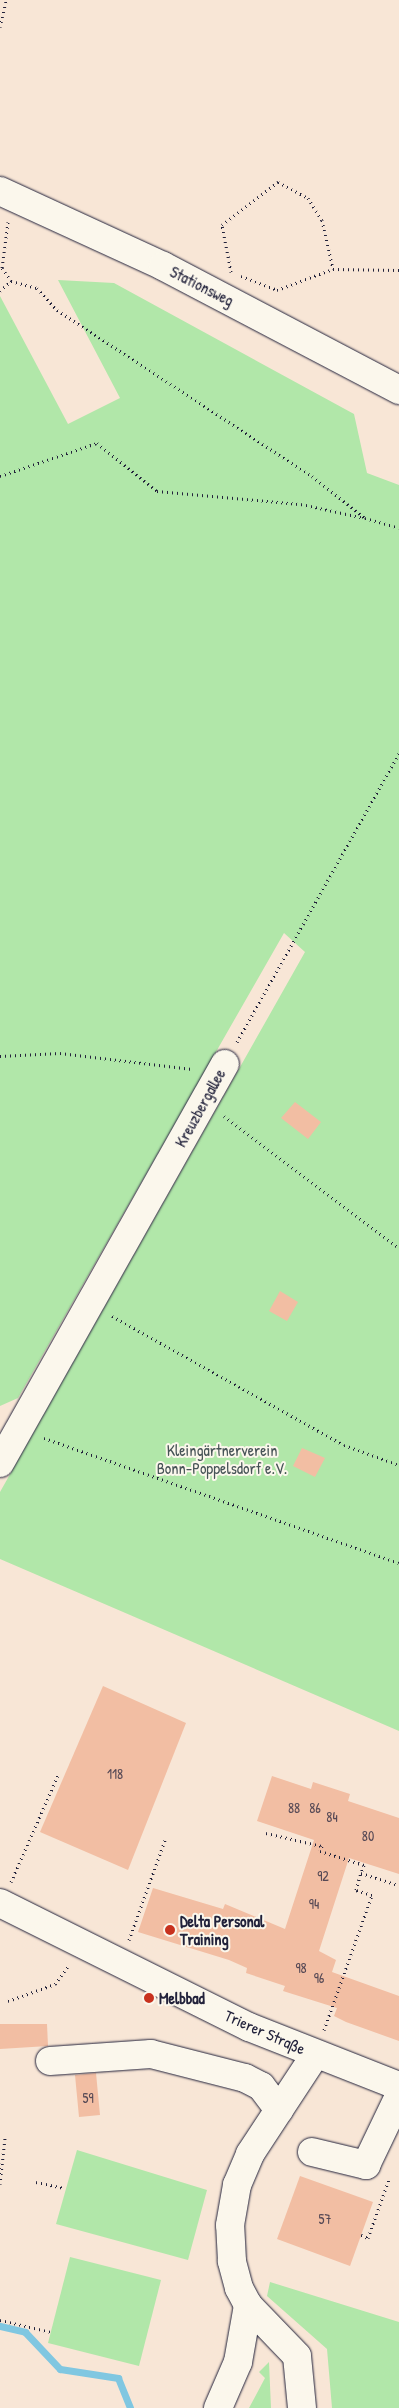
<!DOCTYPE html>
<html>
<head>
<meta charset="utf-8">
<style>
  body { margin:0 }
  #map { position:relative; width:399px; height:2408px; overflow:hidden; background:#f8e6d6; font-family:"Patrick Hand",sans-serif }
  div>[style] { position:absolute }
  .green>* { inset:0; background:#b1e7a9 }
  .stream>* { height:7px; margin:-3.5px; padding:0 3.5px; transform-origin:3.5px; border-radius:3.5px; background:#80c7e1 }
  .building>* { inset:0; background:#f2bea3 }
  .path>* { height:3px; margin-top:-1.5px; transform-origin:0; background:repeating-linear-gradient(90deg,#22223b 0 1px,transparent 0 5px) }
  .roads { filter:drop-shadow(0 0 1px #22223b) drop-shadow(0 0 1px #22223b) }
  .minor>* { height:28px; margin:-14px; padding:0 14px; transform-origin:14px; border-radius:14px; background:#fbf7ec }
  .dots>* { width:14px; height:14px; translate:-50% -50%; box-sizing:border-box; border:2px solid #fbf7ec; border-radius:50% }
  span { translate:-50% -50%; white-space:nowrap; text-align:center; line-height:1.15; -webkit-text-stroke:4px #fbf7ec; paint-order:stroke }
  .number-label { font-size:14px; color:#564955 }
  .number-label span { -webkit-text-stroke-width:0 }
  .street-label { font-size:16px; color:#22223b }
  .park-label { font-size:16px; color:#465356 }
  .poi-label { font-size:16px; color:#22223b; font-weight:700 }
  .left { translate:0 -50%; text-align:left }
</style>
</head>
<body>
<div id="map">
  <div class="green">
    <div style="clip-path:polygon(58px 280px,114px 283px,354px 414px,367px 473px,399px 485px,399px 1731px,0 1559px,0 1492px,305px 952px,284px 933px,18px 1398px,0 1406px,0 296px,68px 424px,120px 398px)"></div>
    <div style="clip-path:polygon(77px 2150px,207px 2190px,188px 2260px,56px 2224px)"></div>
    <div style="clip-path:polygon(70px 2257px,161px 2280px,139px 2366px,48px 2343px)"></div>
    <div style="clip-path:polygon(270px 2282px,399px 2322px,399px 2408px,332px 2408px,327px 2349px,267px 2296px)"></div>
    <div style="clip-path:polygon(269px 2362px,271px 2408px,249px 2408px,265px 2378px,259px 2372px)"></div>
  </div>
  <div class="stream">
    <div style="left:0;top:2326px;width:26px;rotate:13deg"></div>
    <div style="left:25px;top:2332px;width:51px;rotate:46.6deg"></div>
    <div style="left:60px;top:2369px;width:59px;rotate:8.8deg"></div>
    <div style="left:118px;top:2378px;width:32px;rotate:68deg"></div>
  </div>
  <div class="building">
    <div style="clip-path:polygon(295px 1102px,321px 1122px,308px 1139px,281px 1118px)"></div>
    <div style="clip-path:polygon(280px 1291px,298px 1302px,287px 1321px,269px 1311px)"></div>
    <div style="clip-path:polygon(302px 1448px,325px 1458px,315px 1477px,293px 1466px)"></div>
    <div style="clip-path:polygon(103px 1686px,186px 1723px,128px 1870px,40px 1832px)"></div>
    <div style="clip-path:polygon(272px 1776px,311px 1789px,313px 1782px,350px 1794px,348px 1801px,399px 1818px,399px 1874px,349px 1858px,319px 1951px,336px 1960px,332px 1972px,399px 1996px,399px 2041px,346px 2022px,334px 2016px,337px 2008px,283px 1991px,285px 1986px,246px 1973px,247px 1968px,229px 1960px,138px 1932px,153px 1888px,223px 1909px,225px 1904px,285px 1929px,314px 1840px,257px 1821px)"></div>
    <div style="clip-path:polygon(0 2024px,47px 2024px,48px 2046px,0 2049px)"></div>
    <div style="clip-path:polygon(96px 2073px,100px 2115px,79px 2117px,75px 2075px)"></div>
    <div style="clip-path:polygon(300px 2176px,373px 2202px,350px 2266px,277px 2239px)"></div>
  </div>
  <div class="path">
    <div style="left:0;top:27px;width:28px;rotate:-77deg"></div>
    <div style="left:8px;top:222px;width:46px;rotate:97.4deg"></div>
    <div style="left:2px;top:268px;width:16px;rotate:55deg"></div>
    <div style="left:11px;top:281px;width:27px;rotate:15deg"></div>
    <div style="left:37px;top:288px;width:30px;rotate:48deg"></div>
    <div style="left:57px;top:310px;width:304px;rotate:33.1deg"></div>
    <div style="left:312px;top:476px;width:68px;rotate:38.4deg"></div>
    <div style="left:365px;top:518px;width:35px;rotate:16deg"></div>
    <div style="left:231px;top:272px;width:48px;rotate:-100.8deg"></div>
    <div style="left:222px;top:225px;width:71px;rotate:-37.5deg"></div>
    <div style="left:278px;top:182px;width:34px;rotate:28deg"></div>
    <div style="left:308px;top:198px;width:26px;rotate:58deg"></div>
    <div style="left:322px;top:220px;width:50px;rotate:77.3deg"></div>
    <div style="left:241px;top:276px;width:39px;rotate:21deg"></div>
    <div style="left:277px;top:290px;width:60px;rotate:-20.6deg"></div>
    <div style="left:333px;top:269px;width:66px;rotate:0.9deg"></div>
    <div style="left:0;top:291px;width:15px;rotate:-42deg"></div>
    <div style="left:0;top:476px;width:102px;rotate:-18.8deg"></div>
    <div style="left:97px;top:443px;width:77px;rotate:38.7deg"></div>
    <div style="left:157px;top:491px;width:145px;rotate:5.2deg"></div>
    <div style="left:301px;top:504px;width:65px;rotate:12.5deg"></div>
    <div style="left:237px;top:1042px;width:331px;rotate:-60.7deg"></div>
    <div style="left:0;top:1056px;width:60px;rotate:-2.9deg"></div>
    <div style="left:60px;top:1053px;width:133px;rotate:6.9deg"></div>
    <div style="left:224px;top:1116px;width:219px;rotate:37deg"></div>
    <div style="left:112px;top:1316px;width:265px;rotate:29.1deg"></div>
    <div style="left:344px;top:1445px;width:59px;rotate:20deg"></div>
    <div style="left:44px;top:1438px;width:376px;rotate:19.4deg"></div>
    <div style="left:266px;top:1833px;width:57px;rotate:13.1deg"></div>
    <div style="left:322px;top:1846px;width:5px;rotate:112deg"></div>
    <div style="left:320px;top:1851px;width:46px;rotate:17.7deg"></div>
    <div style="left:364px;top:1865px;width:9px;rotate:111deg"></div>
    <div style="left:361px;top:1873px;width:40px;rotate:18deg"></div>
    <div style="left:11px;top:1882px;width:117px;rotate:-66.3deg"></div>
    <div style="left:129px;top:1940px;width:109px;rotate:-70.2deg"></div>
    <div style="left:8px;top:2001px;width:50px;rotate:-19.9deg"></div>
    <div style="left:55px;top:1984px;width:24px;rotate:-54deg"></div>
    <div style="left:324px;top:2030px;width:143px;rotate:-70.4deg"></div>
    <div style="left:372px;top:1895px;width:17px;rotate:-163deg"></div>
    <div style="left:356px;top:1890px;width:18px;rotate:-74deg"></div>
    <div style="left:36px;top:2182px;width:29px;rotate:12deg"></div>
    <div style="left:0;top:2184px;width:46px;rotate:-83.8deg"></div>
    <div style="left:361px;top:2235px;width:8px;rotate:23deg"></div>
    <div style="left:368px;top:2238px;width:63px;rotate:-70.4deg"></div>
    <div style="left:0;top:2320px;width:52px;rotate:13.2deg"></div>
  </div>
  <div class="roads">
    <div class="minor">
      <div style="left:0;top:191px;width:179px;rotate:24.7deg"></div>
      <div style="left:163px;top:266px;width:267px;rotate:27.7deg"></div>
      <div style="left:0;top:1463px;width:458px;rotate:-60.6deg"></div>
      <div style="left:0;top:1903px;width:278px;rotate:26.5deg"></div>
      <div style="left:249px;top:2027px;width:161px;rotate:21.5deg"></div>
      <div style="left:50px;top:2061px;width:101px;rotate:-4deg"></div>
      <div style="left:151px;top:2054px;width:97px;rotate:14.3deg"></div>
      <div style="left:245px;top:2078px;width:18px;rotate:27deg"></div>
      <div style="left:261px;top:2086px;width:30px;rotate:53deg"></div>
      <div style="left:312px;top:2152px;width:56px;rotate:13.5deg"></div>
      <div style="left:366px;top:2165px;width:76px;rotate:-64.4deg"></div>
      <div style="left:218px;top:2408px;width:50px;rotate:-66.5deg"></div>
      <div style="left:238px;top:2362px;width:58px;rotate:-80deg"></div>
      <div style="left:302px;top:2408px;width:52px;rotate:-95.5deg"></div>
      <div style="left:297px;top:2356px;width:71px;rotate:-133.9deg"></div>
      <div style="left:248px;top:2305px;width:19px;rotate:-118deg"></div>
      <div style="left:239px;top:2288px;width:28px;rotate:-105deg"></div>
      <div style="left:232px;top:2261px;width:36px;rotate:-93deg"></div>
      <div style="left:230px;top:2225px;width:41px;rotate:-80.1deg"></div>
      <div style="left:237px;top:2185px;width:34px;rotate:-67deg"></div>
      <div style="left:250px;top:2154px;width:118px;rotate:-56.7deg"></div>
    </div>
  </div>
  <div class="dots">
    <div style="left:170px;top:1930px;background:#c8321e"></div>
    <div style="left:149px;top:1998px;background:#c8321e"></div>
  </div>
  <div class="number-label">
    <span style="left:115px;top:1774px">118</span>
    <span style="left:294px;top:1808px">88</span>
    <span style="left:315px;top:1808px">86</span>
    <span style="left:332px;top:1817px">84</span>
    <span style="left:368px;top:1836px">80</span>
    <span style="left:323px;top:1876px">92</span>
    <span style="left:314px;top:1904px">94</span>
    <span style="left:301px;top:1968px">98</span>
    <span style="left:319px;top:1978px">96</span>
    <span style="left:88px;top:2098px">59</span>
    <span style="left:325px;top:2219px">57</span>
  </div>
  <div class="street-label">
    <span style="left:202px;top:286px;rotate:27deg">Stationsweg</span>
    <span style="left:200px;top:1108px;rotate:-61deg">Kreuzbergallee</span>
    <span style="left:265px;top:2032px;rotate:24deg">Trierer Straße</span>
  </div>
  <div class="park-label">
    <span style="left:222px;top:1459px">Kleingärtnerverein<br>Bonn-Poppelsdorf e.V.</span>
  </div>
  <div class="poi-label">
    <span class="left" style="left:180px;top:1930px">Delta Personal<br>Training</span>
    <span class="left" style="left:159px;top:1998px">Melbbad</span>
  </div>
</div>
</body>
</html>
